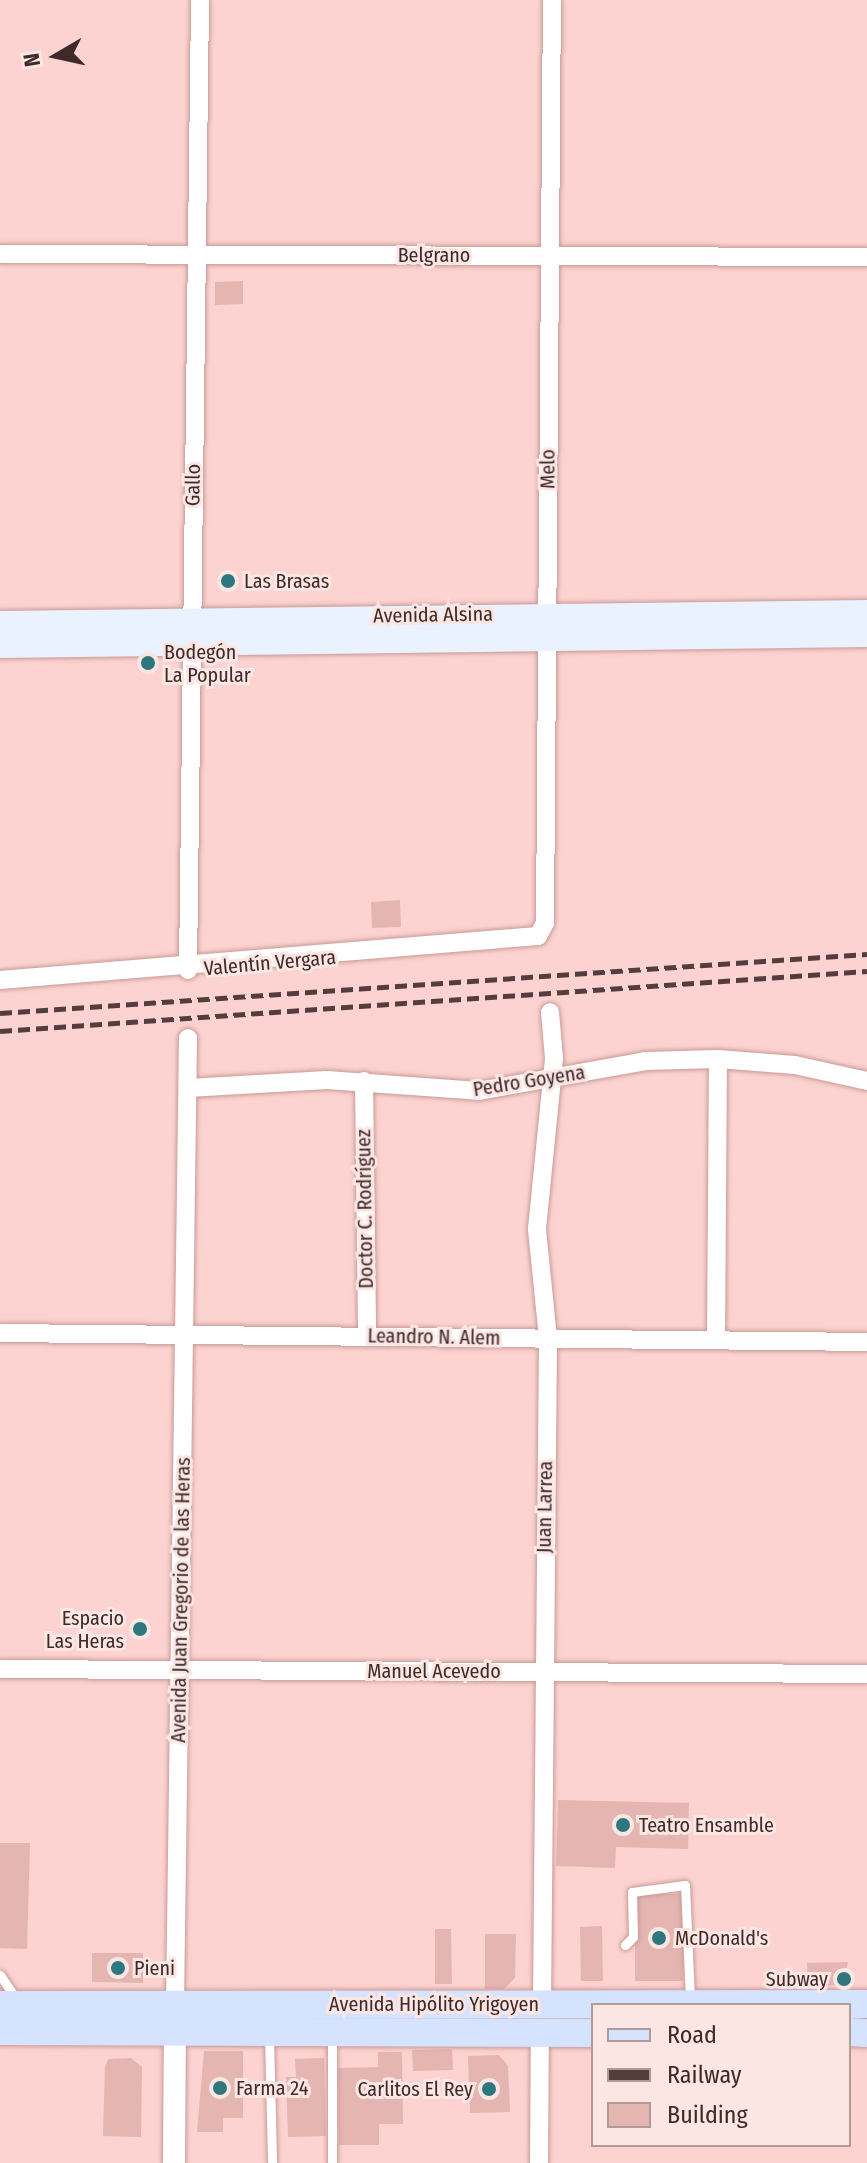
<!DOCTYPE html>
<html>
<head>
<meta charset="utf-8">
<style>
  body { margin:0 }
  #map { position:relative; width:867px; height:2163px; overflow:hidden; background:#fcd3d0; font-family:"Fira Sans Condensed",sans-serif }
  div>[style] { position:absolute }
  .building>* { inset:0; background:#e5b5b1 }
  .roads { filter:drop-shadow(0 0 2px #c99a96) drop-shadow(0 0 2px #c99a96) }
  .service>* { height:9px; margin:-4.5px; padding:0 4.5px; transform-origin:4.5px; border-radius:4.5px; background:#fff }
  .minor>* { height:18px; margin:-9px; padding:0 9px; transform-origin:9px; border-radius:9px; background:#fff }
  .tertiary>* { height:22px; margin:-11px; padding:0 11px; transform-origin:11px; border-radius:11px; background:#fff }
  .secondary>* { height:24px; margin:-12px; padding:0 12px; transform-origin:12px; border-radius:12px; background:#eaf1ff }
  .primary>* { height:28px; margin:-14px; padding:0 14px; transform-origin:14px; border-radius:14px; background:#d5e3ff }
  .rail>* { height:5px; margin-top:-2.5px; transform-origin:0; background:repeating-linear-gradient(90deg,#543e3d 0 12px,transparent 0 18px) }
  .dots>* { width:22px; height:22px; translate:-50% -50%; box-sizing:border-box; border:4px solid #fbe6e4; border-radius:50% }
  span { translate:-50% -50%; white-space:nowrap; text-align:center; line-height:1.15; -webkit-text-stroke:6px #fbe6e4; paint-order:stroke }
  .street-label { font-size:20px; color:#3d2a29 }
  .poi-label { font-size:20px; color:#3d2a29 }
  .left { translate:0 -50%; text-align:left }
  .right { translate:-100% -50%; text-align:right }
  .legend { position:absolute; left:591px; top:2003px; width:260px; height:144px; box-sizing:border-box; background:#fbe6e4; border:2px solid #af9b99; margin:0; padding:10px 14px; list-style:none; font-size:24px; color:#3d2a29 }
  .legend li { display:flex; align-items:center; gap:16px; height:40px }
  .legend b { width:40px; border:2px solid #af9b99 }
  .north { position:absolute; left:16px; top:16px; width:80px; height:80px; -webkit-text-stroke:6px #fbe6e4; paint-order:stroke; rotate:261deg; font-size:22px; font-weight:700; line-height:32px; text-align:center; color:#3d2a29 }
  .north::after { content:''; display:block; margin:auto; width:28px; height:36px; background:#3d2a29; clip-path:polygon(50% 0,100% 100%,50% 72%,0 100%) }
</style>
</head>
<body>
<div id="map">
  <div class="building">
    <div style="clip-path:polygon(243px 281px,243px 304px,215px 305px,215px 282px)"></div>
    <div style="clip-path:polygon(400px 900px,401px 927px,372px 928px,371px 902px)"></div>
    <div style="clip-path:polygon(558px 1800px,689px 1803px,688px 1849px,616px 1847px,615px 1868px,556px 1866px)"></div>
    <div style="clip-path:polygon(0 1843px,30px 1843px,27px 1949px,0 1948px)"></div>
    <div style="clip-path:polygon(635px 1894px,684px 1894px,683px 1981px,635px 1981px)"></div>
    <div style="clip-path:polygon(602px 1926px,603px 1981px,581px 1981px,580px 1927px)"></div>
    <div style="clip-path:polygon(435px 1929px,451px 1929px,452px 1984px,435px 1984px)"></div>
    <div style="clip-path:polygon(485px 1934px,516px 1934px,515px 1978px,504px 1989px,485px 1989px)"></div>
    <div style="clip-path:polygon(92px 1953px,143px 1953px,143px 1983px,92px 1982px)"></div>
    <div style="clip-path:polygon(848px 1962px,843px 1985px,808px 1986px,807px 1963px)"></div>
    <div style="clip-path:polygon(452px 2049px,453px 2070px,413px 2071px,412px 2050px)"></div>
    <div style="clip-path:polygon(204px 2051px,243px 2051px,243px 2118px,223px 2118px,223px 2132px,197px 2132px)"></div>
    <div style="clip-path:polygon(378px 2052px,402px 2052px,403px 2124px,379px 2124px,379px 2145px,339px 2145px,338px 2068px,378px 2067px)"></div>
    <div style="clip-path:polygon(499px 2055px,508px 2066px,510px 2112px,470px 2113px,468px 2056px)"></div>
    <div style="clip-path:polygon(131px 2058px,142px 2067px,141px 2137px,103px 2136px,105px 2067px,108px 2059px)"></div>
    <div style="clip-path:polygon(324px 2058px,326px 2136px,288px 2137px,286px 2077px,296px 2077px,295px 2059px)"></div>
  </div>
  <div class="roads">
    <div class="service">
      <div style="left:625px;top:1945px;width:11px;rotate:-45deg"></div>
      <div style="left:633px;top:1937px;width:45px;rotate:-91.3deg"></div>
      <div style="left:632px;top:1892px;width:53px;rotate:-7.5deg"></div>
      <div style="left:685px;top:1885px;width:115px;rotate:87.5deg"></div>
      <div style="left:0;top:1975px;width:29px;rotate:56deg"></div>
      <div style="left:332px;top:2035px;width:128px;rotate:90deg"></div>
      <div style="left:269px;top:2036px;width:127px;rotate:88.6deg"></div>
    </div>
    <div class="minor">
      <div style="left:0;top:254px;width:867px;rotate:0.2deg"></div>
      <div style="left:188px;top:970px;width:970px;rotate:-89.29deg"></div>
      <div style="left:0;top:980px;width:540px;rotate:-4.68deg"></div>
      <div style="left:538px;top:936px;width:15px;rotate:-62deg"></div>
      <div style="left:545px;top:923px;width:923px;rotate:-89.57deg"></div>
      <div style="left:364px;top:1081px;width:256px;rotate:89.3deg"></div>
      <div style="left:188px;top:1088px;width:139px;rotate:-3.3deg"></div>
      <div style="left:327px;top:1080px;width:152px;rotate:4.1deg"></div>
      <div style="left:479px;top:1091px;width:169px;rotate:-10.2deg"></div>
      <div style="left:645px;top:1061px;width:73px;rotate:-1.6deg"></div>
      <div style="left:718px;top:1059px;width:77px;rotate:4.5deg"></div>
      <div style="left:795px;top:1065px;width:74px;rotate:12.5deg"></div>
      <div style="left:0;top:1333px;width:867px;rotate:0.59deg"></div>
      <div style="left:716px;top:1340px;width:281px;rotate:-89.6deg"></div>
      <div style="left:0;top:1669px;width:867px;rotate:0.33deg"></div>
      <div style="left:542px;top:2004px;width:666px;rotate:-89.48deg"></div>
      <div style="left:548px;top:1338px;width:110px;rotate:-95.8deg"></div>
      <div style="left:537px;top:1229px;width:172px;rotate:-84.3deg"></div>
      <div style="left:554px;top:1058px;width:46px;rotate:-95deg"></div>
      <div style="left:175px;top:2005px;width:967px;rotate:-89.23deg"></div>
      <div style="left:539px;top:2163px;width:129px;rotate:-89.6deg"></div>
    </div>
    <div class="tertiary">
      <div style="left:174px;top:2163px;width:145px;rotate:-89.6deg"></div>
    </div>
    <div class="secondary">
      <div style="left:0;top:623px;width:867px;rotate:-0.73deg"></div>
      <div style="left:0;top:646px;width:867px;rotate:-0.73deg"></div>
    </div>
    <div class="primary">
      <div style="left:0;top:2005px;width:867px;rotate:-0.07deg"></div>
      <div style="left:0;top:2031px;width:593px;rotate:0.19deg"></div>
      <div style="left:849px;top:2032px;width:18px;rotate:3deg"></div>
    </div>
  </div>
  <div class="rail">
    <div style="left:0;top:1013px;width:869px;rotate:-3.89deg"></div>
    <div style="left:0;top:1031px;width:869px;rotate:-3.96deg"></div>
  </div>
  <div class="dots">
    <div style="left:228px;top:581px;background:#2e777e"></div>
    <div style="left:148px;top:663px;background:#2e777e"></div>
    <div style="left:140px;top:1629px;background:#2e777e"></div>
    <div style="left:623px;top:1825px;background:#2e777e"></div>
    <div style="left:659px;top:1938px;background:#2e777e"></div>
    <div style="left:118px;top:1968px;background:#2e777e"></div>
    <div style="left:844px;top:1979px;background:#2e777e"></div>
    <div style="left:220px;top:2088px;background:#2e777e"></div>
    <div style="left:489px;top:2089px;background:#2e777e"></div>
  </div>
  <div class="street-label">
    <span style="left:434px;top:255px">Belgrano</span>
    <span style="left:548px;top:469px;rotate:-90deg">Melo</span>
    <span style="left:193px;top:485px;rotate:-89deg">Gallo</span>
    <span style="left:433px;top:615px;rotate:-1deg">Avenida Alsina</span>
    <span style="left:270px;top:963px;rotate:-5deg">Valentín Vergara</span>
    <span style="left:529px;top:1081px;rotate:-9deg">Pedro Goyena</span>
    <span style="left:365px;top:1209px;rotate:-91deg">Doctor C. Rodríguez</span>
    <span style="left:434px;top:1337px;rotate:1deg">Leandro N. Alem</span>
    <span style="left:545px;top:1507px;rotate:-89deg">Juan Larrea</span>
    <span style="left:181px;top:1600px;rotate:-89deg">Avenida Juan Gregorio de las Heras</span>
    <span style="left:434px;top:1671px">Manuel Acevedo</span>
    <span style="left:434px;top:2004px">Avenida Hipólito Yrigoyen</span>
  </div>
  <div class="poi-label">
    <span class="left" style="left:244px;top:581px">Las Brasas</span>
    <span class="left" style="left:164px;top:664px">Bodegón<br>La Popular</span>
    <span class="right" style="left:124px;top:1630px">Espacio<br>Las Heras</span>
    <span class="left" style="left:639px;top:1825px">Teatro Ensamble</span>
    <span class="left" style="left:675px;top:1938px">McDonald's</span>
    <span class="left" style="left:134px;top:1968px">Pieni</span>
    <span class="right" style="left:828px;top:1979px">Subway</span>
    <span class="left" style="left:236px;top:2088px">Farma 24</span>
    <span class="right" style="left:473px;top:2089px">Carlitos El Rey</span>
  </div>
  <ul class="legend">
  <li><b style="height:10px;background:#d5e3ff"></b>Road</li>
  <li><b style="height:10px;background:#543e3d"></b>Railway</li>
  <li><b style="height:22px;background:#e5b5b1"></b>Building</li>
  </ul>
  <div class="north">N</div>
</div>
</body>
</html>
